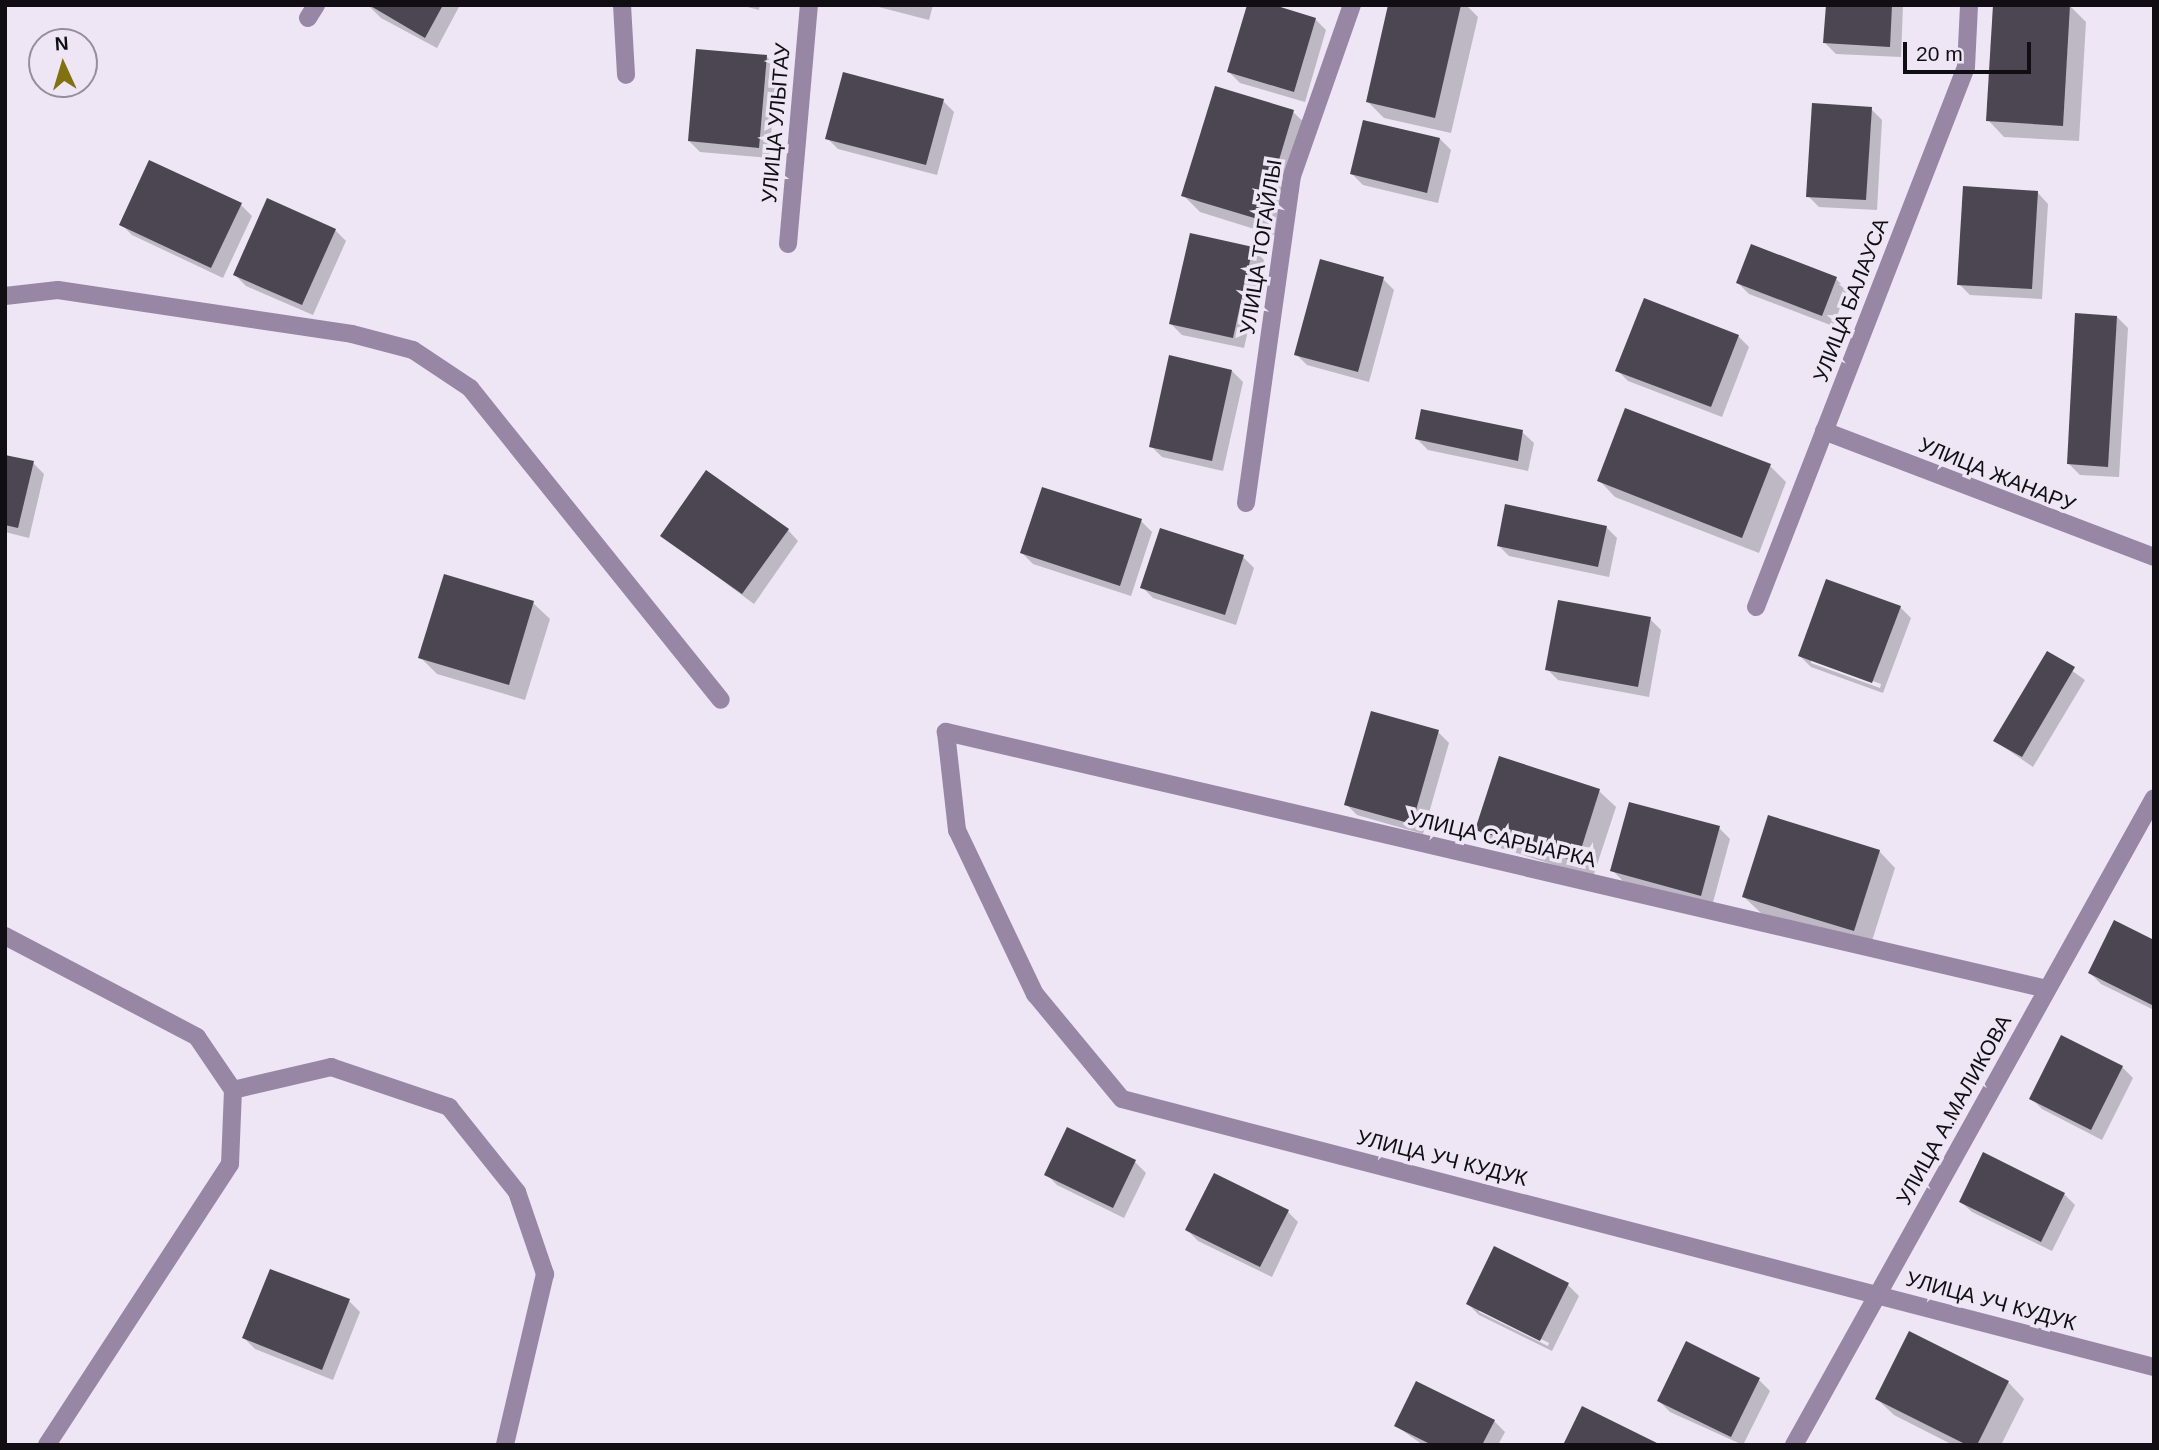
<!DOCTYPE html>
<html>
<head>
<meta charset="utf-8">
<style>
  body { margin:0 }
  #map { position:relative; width:2159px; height:1450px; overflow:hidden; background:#eee5f5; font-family:Helvetica,sans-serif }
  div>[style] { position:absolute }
  .shadow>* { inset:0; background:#0003 }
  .building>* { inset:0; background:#4c4552 }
  .street>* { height:18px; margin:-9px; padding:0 9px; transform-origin:9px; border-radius:9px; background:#9787a4 }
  span { translate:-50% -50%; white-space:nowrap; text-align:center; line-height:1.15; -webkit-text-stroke:7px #eee5f5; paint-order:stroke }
  .street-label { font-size:21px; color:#110e13 }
  .frame { position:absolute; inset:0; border:7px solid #110e13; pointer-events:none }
  .north { position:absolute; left:28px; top:28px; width:70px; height:70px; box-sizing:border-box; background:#eee5f5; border:2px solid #968f9b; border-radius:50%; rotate:356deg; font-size:19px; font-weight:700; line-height:28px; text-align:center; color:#110e13 }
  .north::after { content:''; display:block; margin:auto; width:24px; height:32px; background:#827110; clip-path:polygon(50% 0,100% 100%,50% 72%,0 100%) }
  .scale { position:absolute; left:1903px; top:42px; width:128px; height:32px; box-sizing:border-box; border:4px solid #110e13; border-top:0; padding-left:9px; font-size:21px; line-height:24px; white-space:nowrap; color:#110e13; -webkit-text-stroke:5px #eee5f5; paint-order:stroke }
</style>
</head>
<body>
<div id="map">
  <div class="shadow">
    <div style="clip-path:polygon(460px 5px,437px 48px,381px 18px,370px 7px)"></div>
    <div style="clip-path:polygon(740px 5px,760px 5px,759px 10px)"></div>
    <div style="clip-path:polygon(871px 5px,933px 5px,929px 20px)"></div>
    <div style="clip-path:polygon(1390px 5px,1466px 5px,1478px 17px,1451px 133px,1384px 118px,1368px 102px)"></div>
    <div style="clip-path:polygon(1827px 5px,1903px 5px,1901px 57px,1836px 54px,1825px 43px)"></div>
    <div style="clip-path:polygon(2069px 5px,2086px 22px,2079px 141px,2004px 137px,1988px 120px)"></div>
    <div style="clip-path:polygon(1315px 19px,1326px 30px,1305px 102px,1240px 83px,1229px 72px)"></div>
    <div style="clip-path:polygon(766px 56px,777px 67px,769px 158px,700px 152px,689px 141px)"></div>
    <div style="clip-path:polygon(943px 101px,954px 112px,937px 175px,838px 149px,827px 138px)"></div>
    <div style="clip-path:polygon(1871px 109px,1882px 120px,1877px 210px,1819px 207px,1808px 196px)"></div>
    <div style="clip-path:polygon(1293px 112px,1310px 128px,1277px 236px,1200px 212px,1183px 195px)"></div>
    <div style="clip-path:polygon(1440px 139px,1451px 150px,1438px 203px,1363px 185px,1352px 174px)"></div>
    <div style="clip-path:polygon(2037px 192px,2048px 204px,2042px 299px,1970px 295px,1959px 284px)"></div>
    <div style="clip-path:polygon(241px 205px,252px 216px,223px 278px,132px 235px,121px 224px)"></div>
    <div style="clip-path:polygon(335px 230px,346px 241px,313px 315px,246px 286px,235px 275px)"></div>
    <div style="clip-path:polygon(1753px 246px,1836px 279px,1847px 290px,1833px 326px,1749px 294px,1738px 283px)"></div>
    <div style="clip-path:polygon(1253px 249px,1264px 260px,1244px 348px,1182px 335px,1171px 324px)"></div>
    <div style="clip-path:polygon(1383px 279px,1394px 290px,1369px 382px,1307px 365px,1296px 354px)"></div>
    <div style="clip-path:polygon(2117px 317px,2128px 328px,2119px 477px,2080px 475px,2069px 464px)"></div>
    <div style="clip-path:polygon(1738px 336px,1749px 347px,1722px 417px,1628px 381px,1617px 370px)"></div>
    <div style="clip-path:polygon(1232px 371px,1243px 382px,1223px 471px,1162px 457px,1151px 446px)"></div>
    <div style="clip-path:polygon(1522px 432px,1534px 443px,1528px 471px,1428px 450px,1417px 439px)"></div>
    <div style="clip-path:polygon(5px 457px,33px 463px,44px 474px,29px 538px,5px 532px)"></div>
    <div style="clip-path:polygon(1770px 466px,1786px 482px,1759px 553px,1615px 497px,1599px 480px)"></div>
    <div style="clip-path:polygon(1141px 521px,1152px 532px,1131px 596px,1033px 564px,1022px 553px)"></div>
    <div style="clip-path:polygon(1606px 527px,1617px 538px,1609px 577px,1509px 556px,1498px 545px)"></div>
    <div style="clip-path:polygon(788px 530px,798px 541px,754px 604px,662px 536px)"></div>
    <div style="clip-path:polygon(1162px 530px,1243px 557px,1254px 568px,1236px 625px,1153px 598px,1142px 587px)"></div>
    <div style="clip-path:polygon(533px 603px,550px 619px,525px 700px,437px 674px,420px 657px)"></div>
    <div style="clip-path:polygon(evenodd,1900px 607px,1911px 618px,1883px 693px,1811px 667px,1800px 656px,1900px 607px,1811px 659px,1881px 684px,1880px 688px,1811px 663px,1811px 659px)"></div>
    <div style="clip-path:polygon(1650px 619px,1661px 630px,1649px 697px,1558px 680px,1547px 669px)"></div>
    <div style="clip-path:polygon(2047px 653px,2085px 680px,2033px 767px,1995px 741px)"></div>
    <div style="clip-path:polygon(1438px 732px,1449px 743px,1423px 834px,1357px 815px,1346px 804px)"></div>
    <div style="clip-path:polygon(1599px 791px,1616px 807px,1593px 877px,1494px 846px,1477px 829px)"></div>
    <div style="clip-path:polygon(1719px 828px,1730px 839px,1712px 906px,1623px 881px,1612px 870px)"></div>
    <div style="clip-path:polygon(1879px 851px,1895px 868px,1870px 947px,1761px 913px,1744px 897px)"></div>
    <div style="clip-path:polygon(2154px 942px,2154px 1010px,2101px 984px,2090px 973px)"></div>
    <div style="clip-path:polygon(2122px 1067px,2133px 1078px,2102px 1140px,2042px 1109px,2031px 1098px)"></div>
    <div style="clip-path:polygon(1068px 1129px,1135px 1162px,1146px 1173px,1124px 1218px,1057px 1185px,1046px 1174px)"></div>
    <div style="clip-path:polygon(2064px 1194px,2075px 1205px,2052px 1251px,1972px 1212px,1961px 1202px)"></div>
    <div style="clip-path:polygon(1287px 1211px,1298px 1222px,1272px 1277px,1198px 1241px,1187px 1230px)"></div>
    <div style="clip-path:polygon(evenodd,1495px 1249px,1568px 1285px,1579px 1296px,1552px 1351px,1479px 1315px,1468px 1304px,1495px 1249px,1479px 1308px,1549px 1343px,1548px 1346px,1479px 1312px,1479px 1308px)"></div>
    <div style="clip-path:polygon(349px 1301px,360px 1312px,333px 1380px,255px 1349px,244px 1338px)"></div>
    <div style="clip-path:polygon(1759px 1380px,1770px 1391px,1743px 1445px,1670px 1412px,1659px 1401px)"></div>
    <div style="clip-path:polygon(2008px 1382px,2024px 1399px,2001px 1445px,1953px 1445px,1894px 1415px,1877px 1399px)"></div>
    <div style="clip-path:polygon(1494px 1421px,1505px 1432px,1498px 1445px,1423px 1445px,1396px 1426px)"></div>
  </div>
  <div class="building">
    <div style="clip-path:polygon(369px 5px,443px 5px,425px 38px)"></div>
    <div style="clip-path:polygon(1247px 5px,1274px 5px,1316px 18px,1294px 92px,1227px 72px)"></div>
    <div style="clip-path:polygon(1388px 5px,1461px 5px,1435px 118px,1366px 102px)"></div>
    <div style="clip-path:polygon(1826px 5px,1892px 5px,1890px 47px,1823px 43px)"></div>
    <div style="clip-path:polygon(1993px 5px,2070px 5px,2063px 126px,1986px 121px)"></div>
    <div style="clip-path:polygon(696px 49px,767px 55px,759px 148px,688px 141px)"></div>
    <div style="clip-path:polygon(843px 72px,944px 99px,926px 165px,825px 139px)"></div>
    <div style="clip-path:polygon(1215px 86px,1294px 110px,1261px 220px,1181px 196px)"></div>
    <div style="clip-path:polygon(1812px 103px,1872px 107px,1866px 200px,1806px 197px)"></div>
    <div style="clip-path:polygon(1363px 120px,1440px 138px,1427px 193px,1350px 174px)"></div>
    <div style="clip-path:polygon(149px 160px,242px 203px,211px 268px,119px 225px)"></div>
    <div style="clip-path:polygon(1963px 186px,2038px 191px,2032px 289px,1957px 285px)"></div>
    <div style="clip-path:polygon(267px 198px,336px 229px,302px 305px,233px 275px)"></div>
    <div style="clip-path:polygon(1190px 233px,1253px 247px,1233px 338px,1169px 324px)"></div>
    <div style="clip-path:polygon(1751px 244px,1837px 277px,1822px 316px,1736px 283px)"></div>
    <div style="clip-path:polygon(1320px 259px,1384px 277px,1358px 372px,1294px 355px)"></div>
    <div style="clip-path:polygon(1644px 298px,1739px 335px,1711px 407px,1615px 371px)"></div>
    <div style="clip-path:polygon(2075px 313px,2117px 316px,2108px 467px,2067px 464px)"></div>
    <div style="clip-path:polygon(1169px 355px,1232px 370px,1212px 461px,1149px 447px)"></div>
    <div style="clip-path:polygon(1625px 408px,1771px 464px,1742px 538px,1597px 481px)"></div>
    <div style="clip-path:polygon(1421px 409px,1523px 430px,1518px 461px,1415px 439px)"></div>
    <div style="clip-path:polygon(5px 455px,34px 461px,18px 528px,5px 525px)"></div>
    <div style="clip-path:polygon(706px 470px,789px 529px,742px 594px,660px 536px)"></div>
    <div style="clip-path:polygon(1042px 487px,1142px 519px,1120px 586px,1020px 553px)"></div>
    <div style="clip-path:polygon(1505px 504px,1607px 526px,1598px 567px,1497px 546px)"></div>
    <div style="clip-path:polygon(1160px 528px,1244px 555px,1225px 615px,1140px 588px)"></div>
    <div style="clip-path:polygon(444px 574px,534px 601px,509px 685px,418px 658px)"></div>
    <div style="clip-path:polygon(1826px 579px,1901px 606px,1872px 683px,1798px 656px)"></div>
    <div style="clip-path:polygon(1558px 600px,1651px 617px,1638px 687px,1545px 670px)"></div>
    <div style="clip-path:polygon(2047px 651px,2075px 667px,2022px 757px,1993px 741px)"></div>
    <div style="clip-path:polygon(1371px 711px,1439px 730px,1412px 824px,1344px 805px)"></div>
    <div style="clip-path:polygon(1499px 756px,1600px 789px,1577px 862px,1475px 830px)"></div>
    <div style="clip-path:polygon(1629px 802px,1720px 826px,1701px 896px,1610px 871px)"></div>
    <div style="clip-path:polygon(1768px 815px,1880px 850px,1854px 931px,1742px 897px)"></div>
    <div style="clip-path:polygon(2114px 920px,2154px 940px,2154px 1006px,2088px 973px)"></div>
    <div style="clip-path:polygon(2061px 1035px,2123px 1066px,2091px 1130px,2029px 1099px)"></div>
    <div style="clip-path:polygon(1067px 1127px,1136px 1160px,1113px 1208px,1044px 1175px)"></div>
    <div style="clip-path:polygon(1983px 1152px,2065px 1193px,2041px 1242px,1959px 1202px)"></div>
    <div style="clip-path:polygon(1214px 1173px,1289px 1210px,1260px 1267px,1185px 1230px)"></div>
    <div style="clip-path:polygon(1494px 1246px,1569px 1283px,1540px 1341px,1466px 1304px)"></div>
    <div style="clip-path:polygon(270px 1269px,350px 1299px,322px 1370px,242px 1338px)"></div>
    <div style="clip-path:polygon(1909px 1331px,2009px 1381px,1977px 1445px,1967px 1445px,1875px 1399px)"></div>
    <div style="clip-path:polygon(1686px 1341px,1760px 1378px,1731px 1437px,1657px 1401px)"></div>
    <div style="clip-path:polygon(1416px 1381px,1495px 1420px,1482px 1445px,1432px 1445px,1394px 1426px)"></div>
    <div style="clip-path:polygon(1582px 1406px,1661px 1445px,1563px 1445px)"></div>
  </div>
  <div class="street">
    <div style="left:622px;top:5px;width:70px;rotate:86.7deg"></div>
    <div style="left:308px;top:18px;width:15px;rotate:-58deg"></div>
    <div style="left:788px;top:244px;width:240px;rotate:-85deg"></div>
    <div style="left:5px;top:296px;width:53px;rotate:-6.5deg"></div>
    <div style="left:58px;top:290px;width:297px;rotate:8.5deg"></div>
    <div style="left:352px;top:334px;width:63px;rotate:14.7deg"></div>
    <div style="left:413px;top:350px;width:69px;rotate:33.7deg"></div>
    <div style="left:470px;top:388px;width:400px;rotate:51.2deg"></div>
    <div style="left:1824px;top:431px;width:353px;rotate:20.9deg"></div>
    <div style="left:1246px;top:503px;width:330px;rotate:-82deg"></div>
    <div style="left:1292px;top:176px;width:181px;rotate:-70.7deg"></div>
    <div style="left:1756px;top:607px;width:579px;rotate:-68.75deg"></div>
    <div style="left:1966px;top:67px;width:62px;rotate:-87.2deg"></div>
    <div style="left:5px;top:936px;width:217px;rotate:27.7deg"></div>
    <div style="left:197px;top:1037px;width:64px;rotate:55.8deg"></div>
    <div style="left:233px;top:1090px;width:74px;rotate:92.3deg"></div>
    <div style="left:230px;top:1164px;width:335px;rotate:123.1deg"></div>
    <div style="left:2047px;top:989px;width:1131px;rotate:-166.86deg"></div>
    <div style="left:946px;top:732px;width:99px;rotate:83.6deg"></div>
    <div style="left:957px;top:830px;width:182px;rotate:64.6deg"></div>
    <div style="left:1035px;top:994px;width:136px;rotate:50.4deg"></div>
    <div style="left:1122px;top:1099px;width:1066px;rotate:14.56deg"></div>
    <div style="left:233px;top:1090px;width:101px;rotate:-13.2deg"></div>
    <div style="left:331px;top:1067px;width:125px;rotate:18.7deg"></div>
    <div style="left:449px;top:1107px;width:109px;rotate:51.3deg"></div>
    <div style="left:517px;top:1192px;width:87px;rotate:71.1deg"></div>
    <div style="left:545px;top:1274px;width:176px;rotate:103.2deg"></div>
    <div style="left:1794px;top:1445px;width:740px;rotate:-60.91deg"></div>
  </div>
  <div class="street-label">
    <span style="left:776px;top:123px;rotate:-85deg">УЛИЦА УЛЫТАУ</span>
    <span style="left:1261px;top:247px;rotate:-81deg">УЛИЦА ТОГАЙЛЫ</span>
    <span style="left:1851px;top:300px;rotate:-69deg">УЛИЦА БАЛАУСА</span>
    <span style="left:1997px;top:475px;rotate:22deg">УЛИЦА ЖАНАРУ</span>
    <span style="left:1502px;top:839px;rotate:13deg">УЛИЦА САРЫАРКА</span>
    <span style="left:1954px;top:1110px;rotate:-61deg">УЛИЦА А.МАЛИКОВА</span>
    <span style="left:1442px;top:1158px;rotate:14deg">УЛИЦА УЧ КУДУК</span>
    <span style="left:1991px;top:1301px;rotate:15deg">УЛИЦА УЧ КУДУК</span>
  </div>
  <div class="frame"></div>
  <div class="north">N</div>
  <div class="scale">20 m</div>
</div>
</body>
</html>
